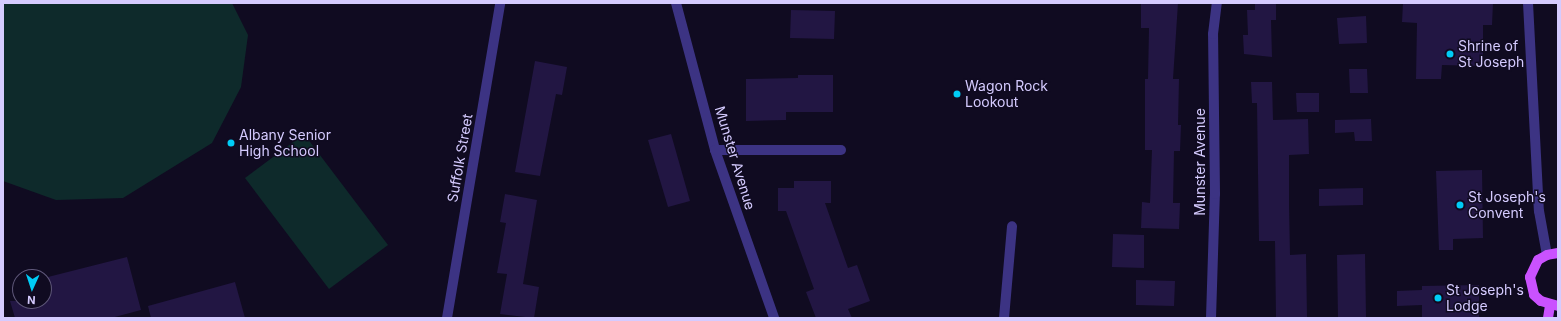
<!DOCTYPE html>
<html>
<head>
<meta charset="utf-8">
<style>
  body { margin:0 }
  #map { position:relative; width:1561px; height:321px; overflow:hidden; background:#100b21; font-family:Inter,sans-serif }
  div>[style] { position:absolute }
  .green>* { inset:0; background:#0e2a2b }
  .building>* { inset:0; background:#221643 }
  .minor>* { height:10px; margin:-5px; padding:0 5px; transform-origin:5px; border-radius:5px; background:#3c3383 }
  .major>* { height:10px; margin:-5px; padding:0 5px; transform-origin:5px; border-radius:5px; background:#ca52ff }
  .dots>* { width:11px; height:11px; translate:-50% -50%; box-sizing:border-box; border:2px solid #100b21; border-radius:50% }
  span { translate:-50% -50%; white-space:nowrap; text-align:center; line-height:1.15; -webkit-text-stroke:3px #100b21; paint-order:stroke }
  .poi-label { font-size:14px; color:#d5cbff }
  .left { translate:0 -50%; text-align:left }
  .street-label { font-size:14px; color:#d5cbff }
  .frame { position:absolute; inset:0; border:4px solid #d5cbff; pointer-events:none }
  .north { position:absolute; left:12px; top:269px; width:40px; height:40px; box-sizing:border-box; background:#100b21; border:1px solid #5f587a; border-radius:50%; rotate:183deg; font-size:11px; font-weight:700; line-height:16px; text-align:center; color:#d5cbff }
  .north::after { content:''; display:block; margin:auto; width:14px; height:18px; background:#00ccf6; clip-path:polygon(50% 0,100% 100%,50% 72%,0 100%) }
</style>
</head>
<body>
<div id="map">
  <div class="green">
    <div style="clip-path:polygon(3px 3px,232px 3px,248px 35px,241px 87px,212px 143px,123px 198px,56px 200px,3px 181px)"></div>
    <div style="clip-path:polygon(304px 134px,388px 245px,329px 289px,245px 178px)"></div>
  </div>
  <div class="building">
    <div style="clip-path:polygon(1141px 3px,1178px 3px,1173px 79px,1179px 79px,1178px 125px,1181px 125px,1180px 151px,1174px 151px,1173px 203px,1180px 203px,1179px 229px,1141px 228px,1142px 202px,1150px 203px,1152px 150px,1145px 150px,1145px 79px,1148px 79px,1149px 28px,1141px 28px)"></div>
    <div style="clip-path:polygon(1255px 3px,1276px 3px,1276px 20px,1271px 20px,1272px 57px,1244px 54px,1243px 35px,1248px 35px,1247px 10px,1255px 10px)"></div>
    <div style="clip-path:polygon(1403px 3px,1493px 3px,1492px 25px,1483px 25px,1483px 66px,1442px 65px,1441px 79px,1416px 79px,1417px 23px,1402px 22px)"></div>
    <div style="clip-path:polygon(791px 10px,835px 11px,834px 39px,790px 38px)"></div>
    <div style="clip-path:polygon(1366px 16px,1367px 43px,1339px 44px,1337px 18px)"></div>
    <div style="clip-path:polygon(535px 61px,567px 67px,562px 95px,556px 94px,540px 176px,515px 172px)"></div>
    <div style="clip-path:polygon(1349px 69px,1367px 69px,1368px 93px,1350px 93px)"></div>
    <div style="clip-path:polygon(798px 75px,833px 75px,833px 112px,786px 112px,786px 120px,746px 121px,746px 79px,798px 78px)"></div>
    <div style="clip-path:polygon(1251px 82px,1272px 82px,1273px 120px,1308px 119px,1309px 154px,1289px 155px,1289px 204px,1290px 255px,1306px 254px,1307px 318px,1276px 318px,1275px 241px,1259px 241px,1257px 103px,1252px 103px)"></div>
    <div style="clip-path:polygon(1296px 93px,1319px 93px,1319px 112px,1297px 112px)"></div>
    <div style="clip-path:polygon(1371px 119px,1372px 141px,1355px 141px,1354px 132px,1335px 133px,1335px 120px)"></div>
    <div style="clip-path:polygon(671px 134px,690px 201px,668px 207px,648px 140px)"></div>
    <div style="clip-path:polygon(1482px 170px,1483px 238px,1453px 239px,1453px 250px,1439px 250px,1436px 171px)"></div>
    <div style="clip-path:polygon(794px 181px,831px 181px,831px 203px,825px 203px,848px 268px,857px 265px,870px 301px,848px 309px,852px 318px,816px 318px,806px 292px,814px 289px,786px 211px,778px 211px,778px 188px,794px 188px)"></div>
    <div style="clip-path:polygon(1363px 188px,1363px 205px,1319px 206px,1319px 189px)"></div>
    <div style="clip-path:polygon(505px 194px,537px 200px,523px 284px,539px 287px,534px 318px,500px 314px,507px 274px,497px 273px,506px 223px,500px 222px)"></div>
    <div style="clip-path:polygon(1113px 234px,1144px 235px,1144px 268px,1112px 267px)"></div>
    <div style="clip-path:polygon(1365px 254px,1366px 318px,1338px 318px,1337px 255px)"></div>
    <div style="clip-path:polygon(127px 257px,141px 310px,111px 318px,15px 318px,10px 301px,44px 301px,44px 278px)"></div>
    <div style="clip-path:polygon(1136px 280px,1175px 281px,1174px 306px,1136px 305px)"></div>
    <div style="clip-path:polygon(235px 282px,245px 318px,151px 318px,148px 306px)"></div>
    <div style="clip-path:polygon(1479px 285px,1479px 318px,1422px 318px,1422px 305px,1397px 306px,1397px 291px,1422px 290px,1422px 286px)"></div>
  </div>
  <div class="minor">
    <div style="left:676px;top:3px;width:152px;rotate:75.1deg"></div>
    <div style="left:715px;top:150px;width:178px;rotate:70.6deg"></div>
    <div style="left:1528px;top:3px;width:208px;rotate:87deg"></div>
    <div style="left:1539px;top:211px;width:45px;rotate:79.7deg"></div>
    <div style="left:715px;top:150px;width:126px"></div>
    <div style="left:447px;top:318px;width:319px;rotate:-80.4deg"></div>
    <div style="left:1004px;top:318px;width:92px;rotate:-85deg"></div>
    <div style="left:1211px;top:318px;width:124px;rotate:-88.2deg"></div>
    <div style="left:1215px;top:194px;width:160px;rotate:-90.7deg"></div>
    <div style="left:1213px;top:34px;width:31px;rotate:-83deg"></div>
  </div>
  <div class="major">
    <div style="left:1558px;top:253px;width:11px;rotate:170deg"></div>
    <div style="left:1547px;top:255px;width:10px;rotate:151deg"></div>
    <div style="left:1538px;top:260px;width:19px;rotate:115deg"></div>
    <div style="left:1530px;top:277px;width:18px;rotate:77deg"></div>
    <div style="left:1534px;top:295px;width:9px;rotate:41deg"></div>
    <div style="left:1541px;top:301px;width:18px;rotate:16deg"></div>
    <div style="left:1548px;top:318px;width:13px;rotate:-81deg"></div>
  </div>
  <div class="dots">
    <div style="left:1450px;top:54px;background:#00ccf6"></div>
    <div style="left:957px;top:94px;background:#00ccf6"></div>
    <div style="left:231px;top:143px;background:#00ccf6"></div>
    <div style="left:1460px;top:205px;background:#00ccf6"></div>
    <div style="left:1438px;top:298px;background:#00ccf6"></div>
  </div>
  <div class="poi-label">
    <span class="left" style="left:1458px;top:54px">Shrine of<br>St Joseph</span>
    <span class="left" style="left:965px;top:94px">Wagon Rock<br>Lookout</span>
    <span class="left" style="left:239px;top:143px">Albany Senior<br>High School</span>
    <span class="left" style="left:1468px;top:205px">St Joseph's<br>Convent</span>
    <span class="left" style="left:1446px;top:298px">St Joseph's<br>Lodge</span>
  </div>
  <div class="street-label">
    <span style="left:460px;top:158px;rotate:-80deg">Suffolk Street</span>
    <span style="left:735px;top:158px;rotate:73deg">Munster Avenue</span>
    <span style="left:1200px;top:162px;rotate:-90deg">Munster Avenue</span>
  </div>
  <div class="frame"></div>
  <div class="north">N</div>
</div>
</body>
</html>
